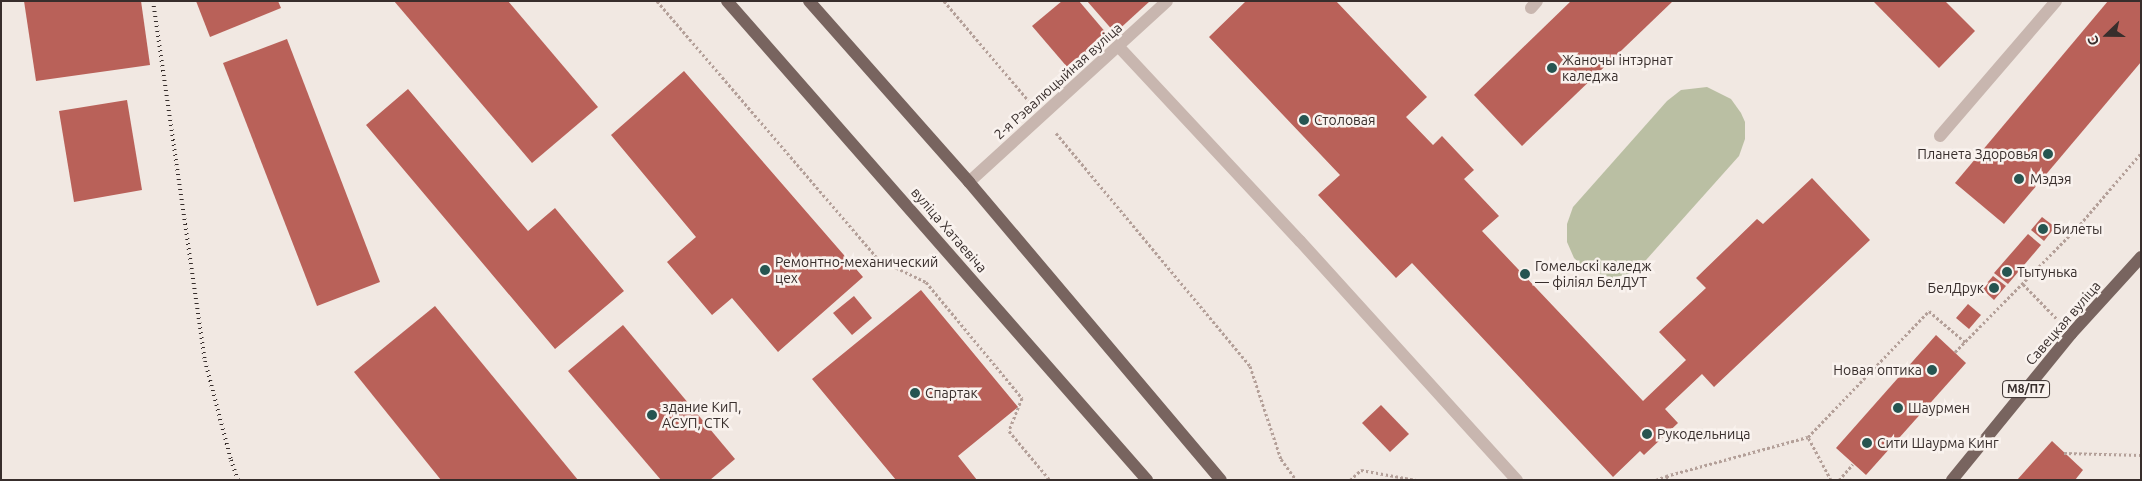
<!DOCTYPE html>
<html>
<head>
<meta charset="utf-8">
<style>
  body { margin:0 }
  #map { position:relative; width:2142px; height:481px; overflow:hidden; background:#f1e8e2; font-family:Ubuntu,sans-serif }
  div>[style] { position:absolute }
  .green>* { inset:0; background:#babfa3 }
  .building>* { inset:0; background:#b96159 }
  .path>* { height:3px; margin-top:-1.5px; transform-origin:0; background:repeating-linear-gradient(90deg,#b4a099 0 2.5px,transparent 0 5px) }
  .minor>* { height:12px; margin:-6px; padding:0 6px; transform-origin:6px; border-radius:6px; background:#c8b6af }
  .major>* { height:12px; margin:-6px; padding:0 6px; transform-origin:6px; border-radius:6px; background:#78645f }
  .rail>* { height:4px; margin-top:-2px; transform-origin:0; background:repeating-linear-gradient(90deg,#382e2c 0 1px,transparent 0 5px) }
  .dots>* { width:14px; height:14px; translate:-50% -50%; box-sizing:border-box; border:2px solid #f9f2ee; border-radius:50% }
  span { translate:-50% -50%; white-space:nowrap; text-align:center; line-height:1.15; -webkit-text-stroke:5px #f9f2ee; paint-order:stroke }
  .shield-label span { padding:1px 4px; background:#f9f2ee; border:1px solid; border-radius:4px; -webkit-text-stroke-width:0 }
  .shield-label { font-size:12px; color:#382e2c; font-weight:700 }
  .poi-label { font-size:14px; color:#382e2c }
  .left { translate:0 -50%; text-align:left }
  .right { translate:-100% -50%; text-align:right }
  .street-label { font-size:14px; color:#382e2c }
  .frame { position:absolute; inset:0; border:2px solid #382e2c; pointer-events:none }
  .north { position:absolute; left:2082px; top:10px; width:50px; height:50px; -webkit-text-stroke:4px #f9f2ee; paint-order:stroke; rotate:248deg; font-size:14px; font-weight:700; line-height:20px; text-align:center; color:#382e2c }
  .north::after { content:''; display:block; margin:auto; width:18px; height:22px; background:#382e2c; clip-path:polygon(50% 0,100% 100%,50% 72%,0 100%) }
</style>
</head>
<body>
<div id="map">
  <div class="green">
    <div style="clip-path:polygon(1707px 87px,1731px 99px,1741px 113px,1745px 122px,1745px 139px,1739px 156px,1638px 269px,1631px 273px,1613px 278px,1588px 271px,1574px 258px,1567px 242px,1567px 224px,1573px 207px,1667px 101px,1681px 90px)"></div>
  </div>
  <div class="building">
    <div style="clip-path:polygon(24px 1px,141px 1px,150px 65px,36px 81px)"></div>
    <div style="clip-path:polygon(196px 1px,278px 1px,281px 8px,210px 37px)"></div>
    <div style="clip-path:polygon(394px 1px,508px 1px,598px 107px,532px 163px)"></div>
    <div style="clip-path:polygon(1062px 1px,1079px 1px,1107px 34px,1068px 68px,1032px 26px)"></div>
    <div style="clip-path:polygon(1087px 1px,1150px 1px,1115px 33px)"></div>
    <div style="clip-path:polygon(1246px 1px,1336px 1px,1427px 97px,1406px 117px,1433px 145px,1442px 136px,1474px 170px,1464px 179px,1499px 216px,1482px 231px,1643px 401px,1686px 360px,1659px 332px,1706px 288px,1696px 278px,1757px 219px,1763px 224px,1812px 178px,1870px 240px,1714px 387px,1702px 374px,1665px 409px,1678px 423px,1644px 455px,1640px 451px,1613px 477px,1412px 263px,1396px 278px,1318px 195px,1340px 175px,1209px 37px)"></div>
    <div style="clip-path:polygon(1571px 1px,1673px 1px,1522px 146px,1474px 95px)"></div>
    <div style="clip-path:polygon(1873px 1px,1945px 1px,1975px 31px,1939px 68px)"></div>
    <div style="clip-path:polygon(2108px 1px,2141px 1px,2141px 62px,2004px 224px,1955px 183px)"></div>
    <div style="clip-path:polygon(287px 39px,380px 282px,317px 306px,223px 63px)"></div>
    <div style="clip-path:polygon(684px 71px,863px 277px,778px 352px,732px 298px,712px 315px,667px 262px,696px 237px,611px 135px)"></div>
    <div style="clip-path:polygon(408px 89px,528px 231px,555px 208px,624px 291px,555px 349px,366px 125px)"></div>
    <div style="clip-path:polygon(127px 100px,142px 190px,74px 202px,59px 111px)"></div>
    <div style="clip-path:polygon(2042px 217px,2055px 227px,2044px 241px,2031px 230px)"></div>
    <div style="clip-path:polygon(2028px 234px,2041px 245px,2008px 284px,1994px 273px)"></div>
    <div style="clip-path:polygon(1993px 276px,2006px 286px,1994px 300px,1982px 289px)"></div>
    <div style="clip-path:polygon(921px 290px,1018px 407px,958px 456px,977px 480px,896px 480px,812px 379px)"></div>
    <div style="clip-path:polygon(854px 296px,872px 318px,852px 335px,833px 313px)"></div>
    <div style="clip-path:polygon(1968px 304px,1981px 315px,1969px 329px,1956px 318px)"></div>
    <div style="clip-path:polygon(435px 306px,578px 480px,441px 480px,354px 372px)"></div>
    <div style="clip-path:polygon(623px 325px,735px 459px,710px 480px,661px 480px,568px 371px)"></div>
    <div style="clip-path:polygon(1936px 335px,1966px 363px,1866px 475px,1836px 448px)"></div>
    <div style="clip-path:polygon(1381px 405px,1409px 434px,1390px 452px,1362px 423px)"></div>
    <div style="clip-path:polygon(2052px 441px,2083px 470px,2075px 480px,2017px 480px)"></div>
  </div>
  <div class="path">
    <div style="left:657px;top:1px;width:340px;rotate:49.4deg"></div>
    <div style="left:878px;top:259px;width:53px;rotate:25.6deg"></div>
    <div style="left:926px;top:282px;width:151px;rotate:50.4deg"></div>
    <div style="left:1022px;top:398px;width:35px;rotate:112deg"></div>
    <div style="left:1009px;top:431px;width:64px;rotate:50.1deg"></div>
    <div style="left:944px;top:1px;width:130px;rotate:49.7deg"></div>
    <div style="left:1056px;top:133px;width:303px;rotate:50.2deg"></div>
    <div style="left:1250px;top:366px;width:98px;rotate:71.6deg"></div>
    <div style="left:1281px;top:459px;width:26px;rotate:54deg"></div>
    <div style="left:2023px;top:284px;width:49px;rotate:45.8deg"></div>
    <div style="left:1955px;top:352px;width:174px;rotate:-45.5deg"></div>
    <div style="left:2077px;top:228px;width:99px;rotate:-49.5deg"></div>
    <div style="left:2064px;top:453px;width:77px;rotate:1.5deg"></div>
    <div style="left:1666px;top:476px;width:147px;rotate:-15.4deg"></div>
    <div style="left:1350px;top:480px;width:15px;rotate:-42deg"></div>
    <div style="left:1361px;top:470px;width:56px;rotate:10.3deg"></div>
    <div style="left:1656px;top:480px;width:11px;rotate:-22deg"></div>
    <div style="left:1666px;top:476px;width:6px;rotate:45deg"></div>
    <div style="left:1831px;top:480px;width:49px;rotate:-118.1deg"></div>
    <div style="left:1808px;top:437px;width:175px;rotate:-46.2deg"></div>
    <div style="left:1929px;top:311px;width:48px;rotate:40.7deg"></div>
    <div style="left:1839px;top:480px;width:21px;rotate:-49deg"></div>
  </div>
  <div class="minor">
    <div style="left:1531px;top:8px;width:9px;rotate:-49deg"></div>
    <div style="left:1119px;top:47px;width:265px;rotate:47deg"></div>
    <div style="left:1300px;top:241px;width:323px;rotate:47.8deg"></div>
    <div style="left:1940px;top:136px;width:178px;rotate:-49.3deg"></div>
    <div style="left:969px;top:182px;width:268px;rotate:-42.4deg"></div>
  </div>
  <div class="major">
    <div style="left:727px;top:1px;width:637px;rotate:48.75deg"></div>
    <div style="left:809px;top:1px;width:242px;rotate:48.5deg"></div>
    <div style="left:969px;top:182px;width:390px;rotate:49.8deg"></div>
    <div style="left:1952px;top:480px;width:188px;rotate:-50.8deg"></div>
    <div style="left:2071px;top:334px;width:104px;rotate:-47.7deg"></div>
  </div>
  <div class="rail">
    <div style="left:153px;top:1px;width:364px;rotate:81.8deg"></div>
    <div style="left:205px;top:361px;width:102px;rotate:75.3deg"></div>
    <div style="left:231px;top:460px;width:21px;rotate:71deg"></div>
  </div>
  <div class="dots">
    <div style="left:1552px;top:68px;background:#265551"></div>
    <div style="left:1304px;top:120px;background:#265551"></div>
    <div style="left:2048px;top:154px;background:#265551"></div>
    <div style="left:2019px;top:179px;background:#265551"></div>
    <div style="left:2043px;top:229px;background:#265551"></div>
    <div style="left:765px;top:270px;background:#265551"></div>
    <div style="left:2007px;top:272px;background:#265551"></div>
    <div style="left:1525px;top:274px;background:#265551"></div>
    <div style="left:1994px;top:288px;background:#265551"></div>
    <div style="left:1932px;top:370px;background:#265551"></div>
    <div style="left:915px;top:393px;background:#265551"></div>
    <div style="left:1898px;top:408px;background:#265551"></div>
    <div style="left:652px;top:415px;background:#265551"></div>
    <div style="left:1647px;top:434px;background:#265551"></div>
    <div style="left:1867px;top:443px;background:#265551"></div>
  </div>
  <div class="shield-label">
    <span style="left:2026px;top:389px">М8/П7</span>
  </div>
  <div class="poi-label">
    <span class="left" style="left:1562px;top:68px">Жаночы інтэрнат<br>каледжа</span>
    <span class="left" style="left:1314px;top:120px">Столовая</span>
    <span class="right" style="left:2038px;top:154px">Планета Здоровья</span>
    <span class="left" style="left:2030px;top:179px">Мэдэя</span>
    <span class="left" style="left:2053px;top:229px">Билеты</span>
    <span class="left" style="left:775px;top:270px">Ремонтно-механический<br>цех</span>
    <span class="left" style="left:1535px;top:274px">Гомельскі каледж<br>— філіял БелДУТ</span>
    <span class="left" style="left:2017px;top:272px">Тытунька</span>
    <span class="right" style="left:1984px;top:288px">БелДрук</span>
    <span class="right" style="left:1922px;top:370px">Новая оптика</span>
    <span class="left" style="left:925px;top:393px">Спартак</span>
    <span class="left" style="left:662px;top:415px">здание КиП,<br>АСУП, СТК</span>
    <span class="left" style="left:1908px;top:408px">Шаурмен</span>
    <span class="left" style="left:1657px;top:434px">Рукодельница</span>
    <span class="left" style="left:1877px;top:443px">Сити Шаурма Кинг</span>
  </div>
  <div class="street-label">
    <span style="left:1058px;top:81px;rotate:-42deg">2-я Рэвалюцыйная вуліца</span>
    <span style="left:949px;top:230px;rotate:49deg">вуліца Хатаевіча</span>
    <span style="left:2063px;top:323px;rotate:-49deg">Савецкая вуліца</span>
  </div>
  <div class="frame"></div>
  <div class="north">С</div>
</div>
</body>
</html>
